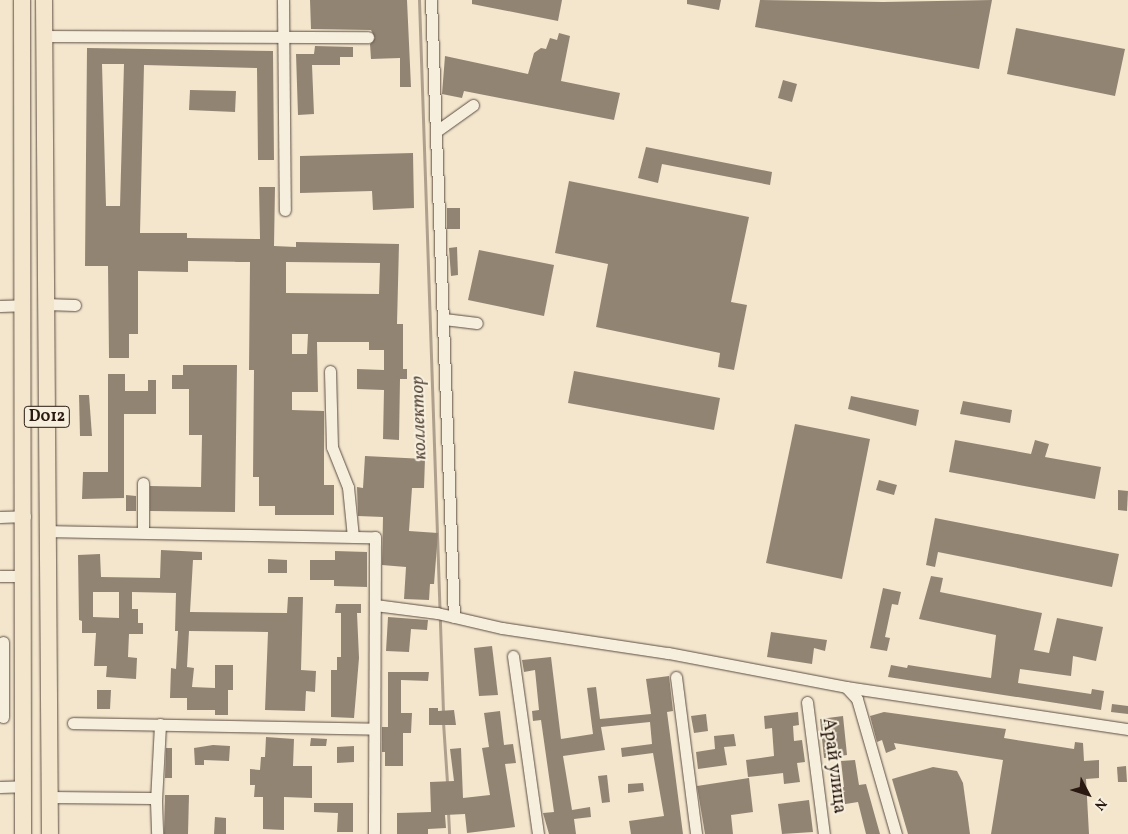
<!DOCTYPE html>
<html>
<head>
<meta charset="utf-8">
<style>
  body { margin:0 }
  #map { position:relative; width:1128px; height:834px; overflow:hidden; background:#f3e6cd; font-family:Vollkorn,serif }
  div>[style] { position:absolute }
  .stream>* { height:3px; margin:-1.5px; padding:0 1.5px; transform-origin:1.5px; border-radius:1.5px; background:#aea08d }
  .building>* { inset:0; background:#928473 }
  .roads { filter:drop-shadow(0 0 1px #5c4c40) drop-shadow(0 0 1px #5c4c40) }
  .minor>* { height:11px; margin:-5.5px; padding:0 5.5px; transform-origin:5.5px; border-radius:5.5px; background:#f7efde }
  .highway>* { height:16px; margin:-8px; padding:0 8px; transform-origin:8px; border-radius:8px; background:#f3e6cd }
  span { translate:-50% -50%; white-space:nowrap; text-align:center; line-height:1.15; -webkit-text-stroke:4px #f7efde; paint-order:stroke }
  .shield-label span { padding:1px 4px; background:#f7efde; border:1px solid; border-radius:4px; -webkit-text-stroke-width:0 }
  .shield-label { font-size:16px; color:#291911; font-weight:700 }
  .street-label { font-size:18px; color:#291911 }
  .water-label { font-size:19px; color:#5e4f43; font-style:italic }
  .north { position:absolute; left:1063px; top:769px; width:50px; height:50px; -webkit-text-stroke:4px #f7efde; paint-order:stroke; rotate:130deg; font-size:14px; font-weight:700; line-height:20px; text-align:center; color:#291911 }
  .north::after { content:''; display:block; margin:auto; width:18px; height:22px; background:#291911; clip-path:polygon(50% 0,100% 100%,50% 72%,0 100%) }
</style>
</head>
<body>
<div id="map">
  <div class="stream">
    <div style="left:419px;top:0;width:714px;rotate:88.07deg"></div>
    <div style="left:443px;top:722px;width:61px;rotate:86.2deg"></div>
    <div style="left:448px;top:812px;width:22px;rotate:87deg"></div>
  </div>
  <div class="building">
    <div style="clip-path:polygon(310px 0,407px 0,411px 87px,400px 87px,400px 58px,371px 59px,370px 44px,375px 38px,371px 30px,311px 29px)"></div>
    <div style="clip-path:polygon(472px 0,562px 0,558px 21px,472px 4px)"></div>
    <div style="clip-path:polygon(687px 0,721px 0,719px 10px,687px 4px)"></div>
    <div style="clip-path:polygon(760px 0,883px 2px,992px 0,979px 69px,755px 27px)"></div>
    <div style="clip-path:polygon(1016px 28px,1125px 49px,1115px 96px,1007px 74px)"></div>
    <div style="clip-path:polygon(559px 33px,570px 36px,561px 81px,620px 93px,614px 120px,464px 91px,462px 98px,442px 94px,445px 56px,528px 74px,534px 53px,541px 48px,546px 49px,550px 38px,557px 40px)"></div>
    <div style="clip-path:polygon(315px 46px,353px 47px,353px 57px,340px 57px,340px 65px,312px 65px,314px 114px,298px 115px,296px 54px,314px 54px)"></div>
    <div style="clip-path:polygon(evenodd,87px 48px,273px 51px,274px 160px,258px 160px,257px 68px,144px 65px,140px 233px,187px 233px,187px 238px,260px 239px,259px 187px,275px 187px,274px 246px,296px 247px,296px 242px,399px 244px,397px 324px,403px 324px,403px 369px,407px 369px,407px 379px,400px 379px,399px 440px,383px 439px,384px 390px,357px 389px,357px 369px,384px 370px,384px 350px,369px 350px,369px 342px,317px 342px,318px 392px,292px 392px,292px 410px,324px 411px,324px 485px,334px 485px,334px 515px,275px 515px,275px 506px,259px 506px,259px 477px,253px 477px,254px 370px,249px 370px,250px 262px,188px 261px,188px 272px,138px 271px,138px 334px,129px 334px,129px 358px,109px 358px,108px 266px,85px 266px,87px 48px,102px 64px,124px 64px,120px 206px,106px 206px,102px 64px,87px 48px,286px 262px,380px 263px,379px 294px,286px 293px,286px 262px,87px 48px,292px 334px,308px 334px,307px 354px,292px 354px,292px 334px)"></div>
    <div style="clip-path:polygon(783px 80px,797px 84px,792px 102px,778px 98px)"></div>
    <div style="clip-path:polygon(190px 90px,236px 91px,235px 112px,189px 110px)"></div>
    <div style="clip-path:polygon(646px 147px,772px 172px,770px 185px,662px 164px,658px 183px,638px 178px)"></div>
    <div style="clip-path:polygon(413px 153px,414px 208px,373px 210px,372px 191px,300px 193px,300px 156px)"></div>
    <div style="clip-path:polygon(569px 181px,749px 217px,731px 302px,747px 305px,734px 370px,718px 367px,720px 353px,596px 327px,608px 264px,555px 253px)"></div>
    <div style="clip-path:polygon(447px 208px,460px 208px,460px 229px,447px 229px)"></div>
    <div style="clip-path:polygon(457px 247px,458px 275px,451px 276px,449px 248px)"></div>
    <div style="clip-path:polygon(479px 250px,554px 265px,544px 316px,468px 300px)"></div>
    <div style="clip-path:polygon(183px 365px,237px 365px,235px 512px,150px 511px,150px 486px,201px 487px,202px 435px,189px 435px,189px 389px,172px 389px,172px 375px,183px 375px)"></div>
    <div style="clip-path:polygon(574px 371px,720px 398px,714px 430px,568px 403px)"></div>
    <div style="clip-path:polygon(108px 374px,125px 374px,125px 391px,148px 391px,148px 380px,156px 380px,156px 414px,124px 414px,124px 498px,82px 499px,83px 472px,108px 472px)"></div>
    <div style="clip-path:polygon(79px 395px,89px 395px,92px 436px,80px 436px)"></div>
    <div style="clip-path:polygon(851px 396px,919px 410px,916px 426px,848px 409px)"></div>
    <div style="clip-path:polygon(963px 401px,1012px 410px,1010px 423px,960px 414px)"></div>
    <div style="clip-path:polygon(795px 424px,870px 439px,842px 579px,766px 563px)"></div>
    <div style="clip-path:polygon(955px 440px,1031px 454px,1035px 440px,1049px 444px,1045px 457px,1101px 467px,1095px 499px,949px 472px)"></div>
    <div style="clip-path:polygon(365px 456px,425px 459px,424px 488px,412px 488px,409px 531px,438px 533px,434px 584px,430px 584px,429px 600px,404px 599px,406px 567px,382px 565px,383px 517px,358px 516px,357px 487px,363px 488px)"></div>
    <div style="clip-path:polygon(879px 480px,897px 485px,894px 495px,876px 490px)"></div>
    <div style="clip-path:polygon(1118px 490px,1128px 491px,1127px 511px,1118px 510px)"></div>
    <div style="clip-path:polygon(126px 495px,136px 496px,136px 511px,126px 511px)"></div>
    <div style="clip-path:polygon(935px 518px,1119px 554px,1112px 587px,938px 552px,935px 567px,926px 565px)"></div>
    <div style="clip-path:polygon(evenodd,161px 550px,202px 552px,202px 560px,193px 560px,190px 612px,287px 613px,288px 597px,303px 597px,301px 670px,316px 671px,315px 692px,306px 691px,305px 711px,265px 710px,268px 632px,189px 631px,187px 667px,194px 668px,192px 687px,215px 688px,215px 665px,233px 665px,233px 690px,228px 690px,228px 715px,215px 715px,215px 710px,187px 710px,187px 698px,170px 698px,171px 668px,176px 669px,178px 631px,175px 631px,176px 593px,132px 592px,132px 609px,138px 609px,138px 623px,143px 623px,143px 634px,129px 634px,128px 657px,137px 658px,136px 679px,106px 677px,107px 666px,94px 666px,96px 633px,82px 633px,82px 621px,79px 620px,78px 555px,100px 554px,101px 577px,160px 578px,161px 550px,93px 592px,119px 592px,119px 618px,93px 617px,93px 592px)"></div>
    <div style="clip-path:polygon(335px 551px,367px 552px,367px 587px,334px 586px,334px 580px,310px 580px,310px 560px,335px 560px)"></div>
    <div style="clip-path:polygon(268px 559px,287px 560px,287px 573px,268px 573px)"></div>
    <div style="clip-path:polygon(931px 576px,943px 578px,940px 592px,1042px 613px,1034px 650px,1049px 653px,1057px 618px,1103px 627px,1096px 661px,1073px 656px,1071px 676px,1020px 669px,1018px 683px,1091px 694px,1092px 689px,1104px 691px,1101px 710px,888px 677px,891px 665px,907px 668px,908px 665px,991px 678px,996px 635px,919px 619px)"></div>
    <div style="clip-path:polygon(883px 588px,901px 592px,898px 605px,892px 604px,885px 637px,890px 638px,887px 651px,870px 648px)"></div>
    <div style="clip-path:polygon(336px 604px,361px 604px,361px 613px,357px 613px,359px 658px,354px 718px,331px 717px,331px 670px,337px 670px,337px 657px,341px 657px,341px 613px,335px 613px)"></div>
    <div style="clip-path:polygon(388px 617px,428px 620px,427px 630px,411px 629px,409px 652px,386px 651px)"></div>
    <div style="clip-path:polygon(771px 632px,827px 640px,825px 651px,814px 648px,812px 664px,767px 657px)"></div>
    <div style="clip-path:polygon(492px 646px,498px 695px,479px 696px,474px 648px)"></div>
    <div style="clip-path:polygon(551px 657px,561px 739px,593px 734px,587px 688px,596px 687px,600px 719px,651px 714px,646px 679px,669px 676px,673px 711px,667px 712px,683px 834px,631px 834px,629px 821px,664px 816px,653px 753px,622px 757px,621px 748px,652px 744px,650px 722px,601px 727px,605px 750px,563px 756px,572px 810px,590px 807px,591px 817px,574px 819px,576px 834px,549px 834px,543px 813px,554px 812px,541px 720px,533px 721px,532px 711px,539px 710px,535px 670px,524px 672px,522px 660px)"></div>
    <div style="clip-path:polygon(388px 672px,429px 672px,428px 681px,401px 680px,401px 713px,412px 713px,411px 733px,403px 733px,403px 766px,385px 766px,385px 752px,382px 752px,382px 727px,388px 727px)"></div>
    <div style="clip-path:polygon(97px 690px,111px 690px,110px 709px,97px 709px)"></div>
    <div style="clip-path:polygon(1112px 704px,1128px 706px,1128px 714px,1111px 712px)"></div>
    <div style="clip-path:polygon(429px 708px,438px 708px,438px 711px,454px 710px,456px 725px,429px 725px)"></div>
    <div style="clip-path:polygon(500px 711px,504px 745px,513px 744px,516px 763px,505px 764px,515px 827px,467px 833px,465px 814px,445px 815px,446px 828px,428px 829px,428px 834px,397px 834px,397px 813px,431px 812px,430px 782px,454px 781px,450px 749px,461px 748px,463px 798px,490px 795px,482px 748px,489px 747px,484px 713px)"></div>
    <div style="clip-path:polygon(798px 712px,799px 725px,793px 726px,794px 741px,802px 740px,805px 762px,797px 763px,800px 782px,784px 784px,783px 773px,748px 777px,746px 760px,774px 756px,772px 728px,765px 729px,764px 716px)"></div>
    <div style="clip-path:polygon(884px 712px,1006px 729px,1004px 738px,1074px 749px,1075px 742px,1083px 743px,1084px 761px,1099px 760px,1099px 778px,1086px 779px,1089px 834px,991px 834px,1003px 760px,894px 743px,896px 749px,886px 753px,882px 740px,877px 742px,870px 716px)"></div>
    <div style="clip-path:polygon(706px 714px,708px 731px,694px 733px,691px 716px)"></div>
    <div style="clip-path:polygon(843px 716px,847px 755px,824px 758px,820px 719px)"></div>
    <div style="clip-path:polygon(734px 734px,736px 746px,724px 747px,727px 765px,698px 769px,696px 752px,715px 749px,714px 736px)"></div>
    <div style="clip-path:polygon(266px 737px,294px 739px,293px 766px,312px 766px,312px 798px,284px 797px,284px 830px,263px 829px,263px 797px,254px 797px,255px 785px,250px 785px,250px 769px,260px 770px,261px 757px,265px 757px)"></div>
    <div style="clip-path:polygon(311px 738px,327px 739px,326px 746px,310px 746px)"></div>
    <div style="clip-path:polygon(213px 745px,230px 746px,229px 761px,204px 760px,204px 765px,195px 765px,194px 748px)"></div>
    <div style="clip-path:polygon(354px 746px,354px 762px,337px 763px,337px 747px)"></div>
    <div style="clip-path:polygon(166px 748px,172px 748px,172px 778px,165px 778px)"></div>
    <div style="clip-path:polygon(855px 760px,859px 785px,866px 784px,880px 834px,866px 834px,858px 802px,833px 806px,831px 790px,844px 787px,841px 761px)"></div>
    <div style="clip-path:polygon(1126px 766px,1127px 782px,1118px 782px,1117px 767px)"></div>
    <div style="clip-path:polygon(933px 767px,957px 771px,963px 783px,970px 834px,908px 834px,892px 779px)"></div>
    <div style="clip-path:polygon(607px 775px,610px 802px,602px 803px,598px 776px)"></div>
    <div style="clip-path:polygon(749px 778px,753px 812px,731px 815px,733px 834px,705px 834px,697px 786px)"></div>
    <div style="clip-path:polygon(643px 783px,644px 791px,628px 793px,628px 784px)"></div>
    <div style="clip-path:polygon(165px 795px,189px 795px,188px 834px,164px 834px)"></div>
    <div style="clip-path:polygon(809px 800px,813px 832px,782px 834px,778px 804px)"></div>
    <div style="clip-path:polygon(314px 803px,353px 803px,353px 832px,337px 832px,338px 813px,314px 812px)"></div>
    <div style="clip-path:polygon(215px 817px,226px 818px,226px 834px,214px 834px)"></div>
  </div>
  <div class="roads">
    <div class="minor">
      <div style="left:283px;top:0;width:210px;rotate:89.5deg"></div>
      <div style="left:431px;top:0;width:617px;rotate:87.87deg"></div>
      <div style="left:44px;top:36px;width:324px;rotate:0.2deg"></div>
      <div style="left:438px;top:130px;width:43px;rotate:-35.5deg"></div>
      <div style="left:45px;top:304px;width:30px;rotate:2deg"></div>
      <div style="left:0;top:306px;width:23px;rotate:-2deg"></div>
      <div style="left:444px;top:319px;width:33px;rotate:7deg"></div>
      <div style="left:330px;top:371px;width:76px;rotate:88.5deg"></div>
      <div style="left:332px;top:447px;width:43px;rotate:68.2deg"></div>
      <div style="left:348px;top:487px;width:50px;rotate:84.3deg"></div>
      <div style="left:143px;top:483px;width:49px;rotate:90deg"></div>
      <div style="left:0;top:517px;width:25px;rotate:-2deg"></div>
      <div style="left:48px;top:531px;width:327px;rotate:1.1deg"></div>
      <div style="left:375px;top:537px;width:297px;rotate:90.2deg"></div>
      <div style="left:0;top:576px;width:24px"></div>
      <div style="left:375px;top:605px;width:63px;rotate:7.4deg"></div>
      <div style="left:437px;top:613px;width:67px;rotate:13deg"></div>
      <div style="left:502px;top:628px;width:168px;rotate:8.6deg"></div>
      <div style="left:668px;top:653px;width:181px;rotate:10.8deg"></div>
      <div style="left:846px;top:687px;width:285px;rotate:8.5deg"></div>
      <div style="left:513px;top:656px;width:180px;rotate:82deg"></div>
      <div style="left:676px;top:677px;width:158px;rotate:82.7deg"></div>
      <div style="left:846px;top:687px;width:16px;rotate:47deg"></div>
      <div style="left:857px;top:699px;width:141px;rotate:73.9deg"></div>
      <div style="left:807px;top:702px;width:133px;rotate:82.7deg"></div>
      <div style="left:3px;top:717px;width:75px;rotate:-90deg"></div>
      <div style="left:73px;top:723px;width:300px;rotate:1.1deg"></div>
      <div style="left:0;top:787px;width:23px;rotate:-2deg"></div>
      <div style="left:49px;top:797px;width:103px;rotate:0.6deg"></div>
      <div style="left:152px;top:798px;width:5px;rotate:37deg"></div>
      <div style="left:156px;top:801px;width:33px;rotate:88deg"></div>
      <div style="left:156px;top:801px;width:77px;rotate:-87deg"></div>
    </div>
    <div class="highway">
      <div style="left:22px;top:0;width:834px;rotate:89.93deg"></div>
      <div style="left:44px;top:0;width:834px;rotate:89.59deg"></div>
    </div>
  </div>
  <div class="shield-label">
    <span style="left:47px;top:417px">D012</span>
  </div>
  <div class="street-label">
    <span style="left:833px;top:766px;rotate:83deg">Арай улица</span>
  </div>
  <div class="water-label">
    <span style="left:420px;top:418px;rotate:-92deg">коллектор</span>
  </div>
  <div class="north">N</div>
</div>
</body>
</html>
